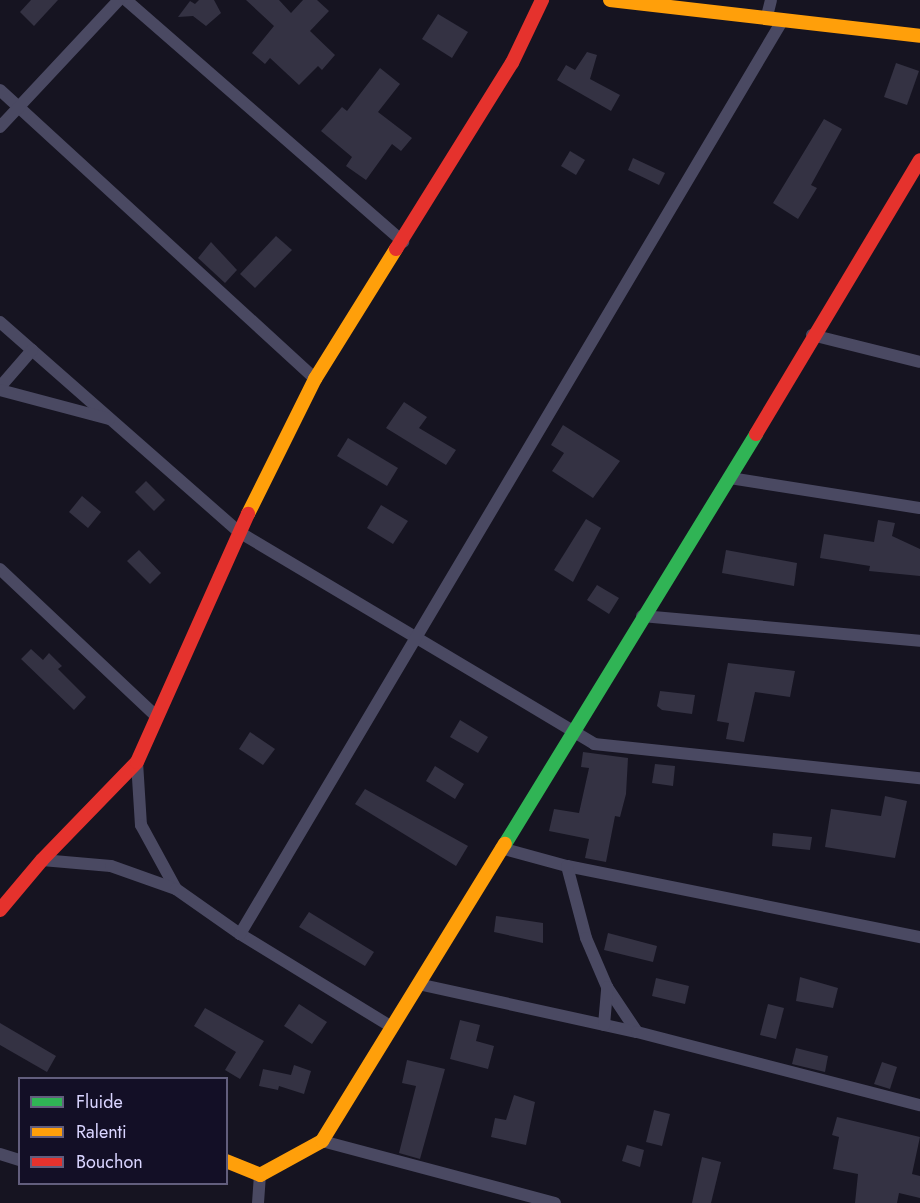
<!DOCTYPE html>
<html>
<head>
<meta charset="utf-8">
<style>
  body { margin:0 }
  #map { position:relative; width:920px; height:1203px; overflow:hidden; background:#161421; font-family:Jost,sans-serif }
  div>[style] { position:absolute }
  .building>* { inset:0; background:#343243 }
  .street>* { height:12px; margin:-6px; padding:0 6px; transform-origin:6px; border-radius:6px; background:#4a4962 }
  .fast>* { height:14px; margin:-7px; padding:0 7px; transform-origin:7px; border-radius:7px; background:#30b455 }
  .slow>* { height:14px; margin:-7px; padding:0 7px; transform-origin:7px; border-radius:7px; background:#ff9f0a }
  .jam>* { height:14px; margin:-7px; padding:0 7px; transform-origin:7px; border-radius:7px; background:#e5322d }
  span { translate:-50% -50%; white-space:nowrap; text-align:center; line-height:1.15; -webkit-text-stroke:6px #130f26; paint-order:stroke }
  .legend { position:absolute; left:18px; top:1077px; width:210px; height:108px; box-sizing:border-box; background:#130f26; border:2px solid #625e7d; margin:0; padding:8px 10px; list-style:none; font-size:18px; color:#d9d4ff }
  .legend li { display:flex; align-items:center; gap:12px; height:30px }
  .legend b { width:30px; border:2px solid #625e7d }
</style>
</head>
<body>
<div id="map">
  <div class="building">
    <div style="clip-path:polygon(31px 0,58px 0,34px 26px,20px 12px)"></div>
    <div style="clip-path:polygon(199px 0,214px 0,221px 13px,206px 26px,193px 16px,178px 17px,190px 1px,195px 4px)"></div>
    <div style="clip-path:polygon(246px 0,279px 0,291px 13px,303px 0,317px 0,329px 11px,310px 31px,335px 55px,322px 70px,318px 66px,299px 85px,270px 58px,265px 64px,252px 53px,274px 26px)"></div>
    <div style="clip-path:polygon(438px 14px,468px 32px,452px 58px,422px 39px)"></div>
    <div style="clip-path:polygon(587px 52px,597px 55px,590px 79px,620px 95px,611px 111px,557px 80px,566px 65px,575px 70px)"></div>
    <div style="clip-path:polygon(896px 63px,919px 71px,907px 105px,884px 97px)"></div>
    <div style="clip-path:polygon(380px 68px,400px 84px,378px 112px,412px 138px,401px 151px,392px 144px,366px 180px,346px 166px,352px 157px,321px 131px,342px 107px,347px 111px)"></div>
    <div style="clip-path:polygon(824px 119px,842px 129px,811px 185px,817px 188px,798px 219px,773px 203px)"></div>
    <div style="clip-path:polygon(570px 151px,585px 160px,576px 175px,561px 166px)"></div>
    <div style="clip-path:polygon(633px 158px,665px 173px,659px 185px,628px 170px)"></div>
    <div style="clip-path:polygon(276px 236px,292px 250px,255px 288px,240px 274px)"></div>
    <div style="clip-path:polygon(211px 242px,237px 270px,225px 283px,198px 258px)"></div>
    <div style="clip-path:polygon(404px 402px,427px 417px,419px 428px,456px 450px,446px 465px,386px 428px)"></div>
    <div style="clip-path:polygon(563px 425px,620px 461px,593px 498px,552px 471px,564px 453px,551px 445px)"></div>
    <div style="clip-path:polygon(348px 438px,398px 468px,387px 486px,337px 456px)"></div>
    <div style="clip-path:polygon(146px 481px,165px 500px,154px 511px,135px 492px)"></div>
    <div style="clip-path:polygon(82px 496px,101px 512px,88px 528px,69px 512px)"></div>
    <div style="clip-path:polygon(381px 505px,408px 521px,393px 544px,367px 528px)"></div>
    <div style="clip-path:polygon(586px 519px,601px 528px,573px 582px,554px 570px)"></div>
    <div style="clip-path:polygon(878px 520px,895px 523px,892px 536px,920px 549px,920px 576px,869px 571px,870px 566px,820px 558px,824px 534px,874px 542px)"></div>
    <div style="clip-path:polygon(139px 550px,161px 573px,150px 584px,127px 561px)"></div>
    <div style="clip-path:polygon(726px 550px,797px 563px,794px 586px,722px 573px)"></div>
    <div style="clip-path:polygon(597px 585px,619px 598px,609px 614px,587px 600px)"></div>
    <div style="clip-path:polygon(31px 649px,43px 660px,49px 653px,62px 666px,58px 669px,86px 697px,74px 710px,21px 659px)"></div>
    <div style="clip-path:polygon(728px 663px,795px 671px,790px 697px,755px 692px,744px 742px,726px 739px,729px 723px,717px 721px)"></div>
    <div style="clip-path:polygon(660px 691px,695px 695px,692px 714px,662px 710px,657px 706px)"></div>
    <div style="clip-path:polygon(460px 720px,488px 737px,478px 753px,450px 737px)"></div>
    <div style="clip-path:polygon(250px 732px,275px 749px,263px 765px,239px 749px)"></div>
    <div style="clip-path:polygon(583px 752px,628px 758px,626px 794px,620px 817px,615px 816px,606px 862px,585px 858px,589px 839px,549px 831px,554px 809px,579px 813px,589px 768px,581px 767px)"></div>
    <div style="clip-path:polygon(655px 764px,675px 766px,673px 786px,652px 783px)"></div>
    <div style="clip-path:polygon(435px 766px,464px 784px,455px 799px,426px 781px)"></div>
    <div style="clip-path:polygon(365px 789px,468px 846px,456px 866px,355px 804px)"></div>
    <div style="clip-path:polygon(885px 796px,907px 801px,895px 858px,825px 847px,831px 809px,881px 816px)"></div>
    <div style="clip-path:polygon(773px 833px,812px 837px,810px 850px,772px 846px)"></div>
    <div style="clip-path:polygon(309px 912px,374px 952px,365px 966px,299px 927px)"></div>
    <div style="clip-path:polygon(496px 916px,543px 923px,543px 943px,494px 932px)"></div>
    <div style="clip-path:polygon(608px 933px,657px 946px,653px 962px,604px 950px)"></div>
    <div style="clip-path:polygon(800px 977px,838px 988px,833px 1008px,796px 1001px)"></div>
    <div style="clip-path:polygon(656px 978px,689px 986px,685px 1004px,652px 996px)"></div>
    <div style="clip-path:polygon(299px 1004px,327px 1022px,312px 1044px,284px 1026px)"></div>
    <div style="clip-path:polygon(768px 1004px,784px 1008px,776px 1039px,760px 1035px)"></div>
    <div style="clip-path:polygon(205px 1008px,264px 1041px,240px 1079px,225px 1070px,236px 1052px,194px 1026px)"></div>
    <div style="clip-path:polygon(460px 1020px,480px 1025px,476px 1041px,494px 1046px,488px 1069px,450px 1059px)"></div>
    <div style="clip-path:polygon(0 1023px,56px 1056px,47px 1072px,0 1045px)"></div>
    <div style="clip-path:polygon(796px 1048px,828px 1056px,825px 1072px,792px 1064px)"></div>
    <div style="clip-path:polygon(407px 1060px,445px 1069px,420px 1159px,399px 1153px,416px 1086px,402px 1083px)"></div>
    <div style="clip-path:polygon(882px 1062px,897px 1067px,890px 1089px,874px 1084px)"></div>
    <div style="clip-path:polygon(294px 1065px,311px 1071px,304px 1094px,279px 1086px,278px 1090px,259px 1086px,263px 1069px,291px 1075px)"></div>
    <div style="clip-path:polygon(514px 1095px,535px 1102px,526px 1145px,491px 1137px,495px 1118px,506px 1120px)"></div>
    <div style="clip-path:polygon(654px 1110px,670px 1114px,662px 1146px,646px 1142px)"></div>
    <div style="clip-path:polygon(837px 1117px,920px 1137px,912px 1174px,920px 1176px,920px 1198px,899px 1193px,897px 1203px,855px 1203px,858px 1174px,833px 1169px,839px 1137px,832px 1135px)"></div>
    <div style="clip-path:polygon(627px 1145px,644px 1150px,640px 1167px,622px 1161px)"></div>
    <div style="clip-path:polygon(702px 1157px,721px 1162px,711px 1203px,692px 1203px)"></div>
  </div>
  <div class="street">
    <div style="left:126px;top:0;width:368px;rotate:41.1deg"></div>
    <div style="left:767px;top:16px;width:16px;rotate:-76deg"></div>
    <div style="left:0;top:90px;width:427px;rotate:42.5deg"></div>
    <div style="left:0;top:127px;width:174px;rotate:-46.9deg"></div>
    <div style="left:0;top:322px;width:318px;rotate:41.3deg"></div>
    <div style="left:239px;top:532px;width:413px;rotate:30.8deg"></div>
    <div style="left:594px;top:744px;width:328px;rotate:6deg"></div>
    <div style="left:812px;top:335px;width:111px;rotate:14deg"></div>
    <div style="left:0;top:387px;width:49px;rotate:-49.1deg"></div>
    <div style="left:0;top:390px;width:113px;rotate:14.9deg"></div>
    <div style="left:730px;top:478px;width:192px;rotate:9deg"></div>
    <div style="left:0;top:569px;width:213px;rotate:43.3deg"></div>
    <div style="left:642px;top:616px;width:279px;rotate:5.1deg"></div>
    <div style="left:137px;top:762px;width:63px;rotate:86.4deg"></div>
    <div style="left:141px;top:825px;width:73px;rotate:61.3deg"></div>
    <div style="left:501px;top:848px;width:68px;rotate:15.3deg"></div>
    <div style="left:567px;top:866px;width:360px;rotate:11.4deg"></div>
    <div style="left:42px;top:860px;width:69px;rotate:5deg"></div>
    <div style="left:111px;top:866px;width:69px;rotate:19.5deg"></div>
    <div style="left:176px;top:889px;width:78px;rotate:35.1deg"></div>
    <div style="left:240px;top:934px;width:178px;rotate:31.5deg"></div>
    <div style="left:567px;top:866px;width:74px;rotate:75.2deg"></div>
    <div style="left:586px;top:938px;width:53px;rotate:66.8deg"></div>
    <div style="left:607px;top:987px;width:54px;rotate:56.3deg"></div>
    <div style="left:240px;top:934px;width:1062px;rotate:-59.3deg"></div>
    <div style="left:418px;top:984px;width:224px;rotate:12.4deg"></div>
    <div style="left:637px;top:1032px;width:292px;rotate:14.5deg"></div>
    <div style="left:604px;top:1025px;width:38px;rotate:-85deg"></div>
    <div style="left:322px;top:1141px;width:241px;rotate:14.9deg"></div>
    <div style="left:0;top:1154px;width:21px;rotate:17deg"></div>
    <div style="left:258px;top:1203px;width:28px;rotate:-86deg"></div>
  </div>
  <div class="fast">
    <div style="left:505px;top:844px;width:481px;rotate:-58.5deg"></div>
  </div>
  <div class="slow">
    <div style="left:610px;top:0;width:312px;rotate:6.6deg"></div>
    <div style="left:248px;top:514px;width:151px;rotate:-63.6deg"></div>
    <div style="left:315px;top:379px;width:153px;rotate:-58.1deg"></div>
    <div style="left:226px;top:1161px;width:37px;rotate:22deg"></div>
    <div style="left:260px;top:1175px;width:71px;rotate:-28.7deg"></div>
    <div style="left:322px;top:1141px;width:349px;rotate:-58.4deg"></div>
  </div>
  <div class="jam">
    <div style="left:396px;top:249px;width:219px;rotate:-58.1deg"></div>
    <div style="left:512px;top:63px;width:70px;rotate:-64.5deg"></div>
    <div style="left:756px;top:434px;width:319px;rotate:-59.1deg"></div>
    <div style="left:0;top:910px;width:65px;rotate:-50deg"></div>
    <div style="left:42px;top:860px;width:136px;rotate:-45.9deg"></div>
    <div style="left:137px;top:762px;width:272px;rotate:-65.9deg"></div>
  </div>
  <ul class="legend">
  <li><b style="height:8px;background:#30b455"></b>Fluide</li>
  <li><b style="height:8px;background:#ff9f0a"></b>Ralenti</li>
  <li><b style="height:8px;background:#e5322d"></b>Bouchon</li>
  </ul>
</div>
</body>
</html>
